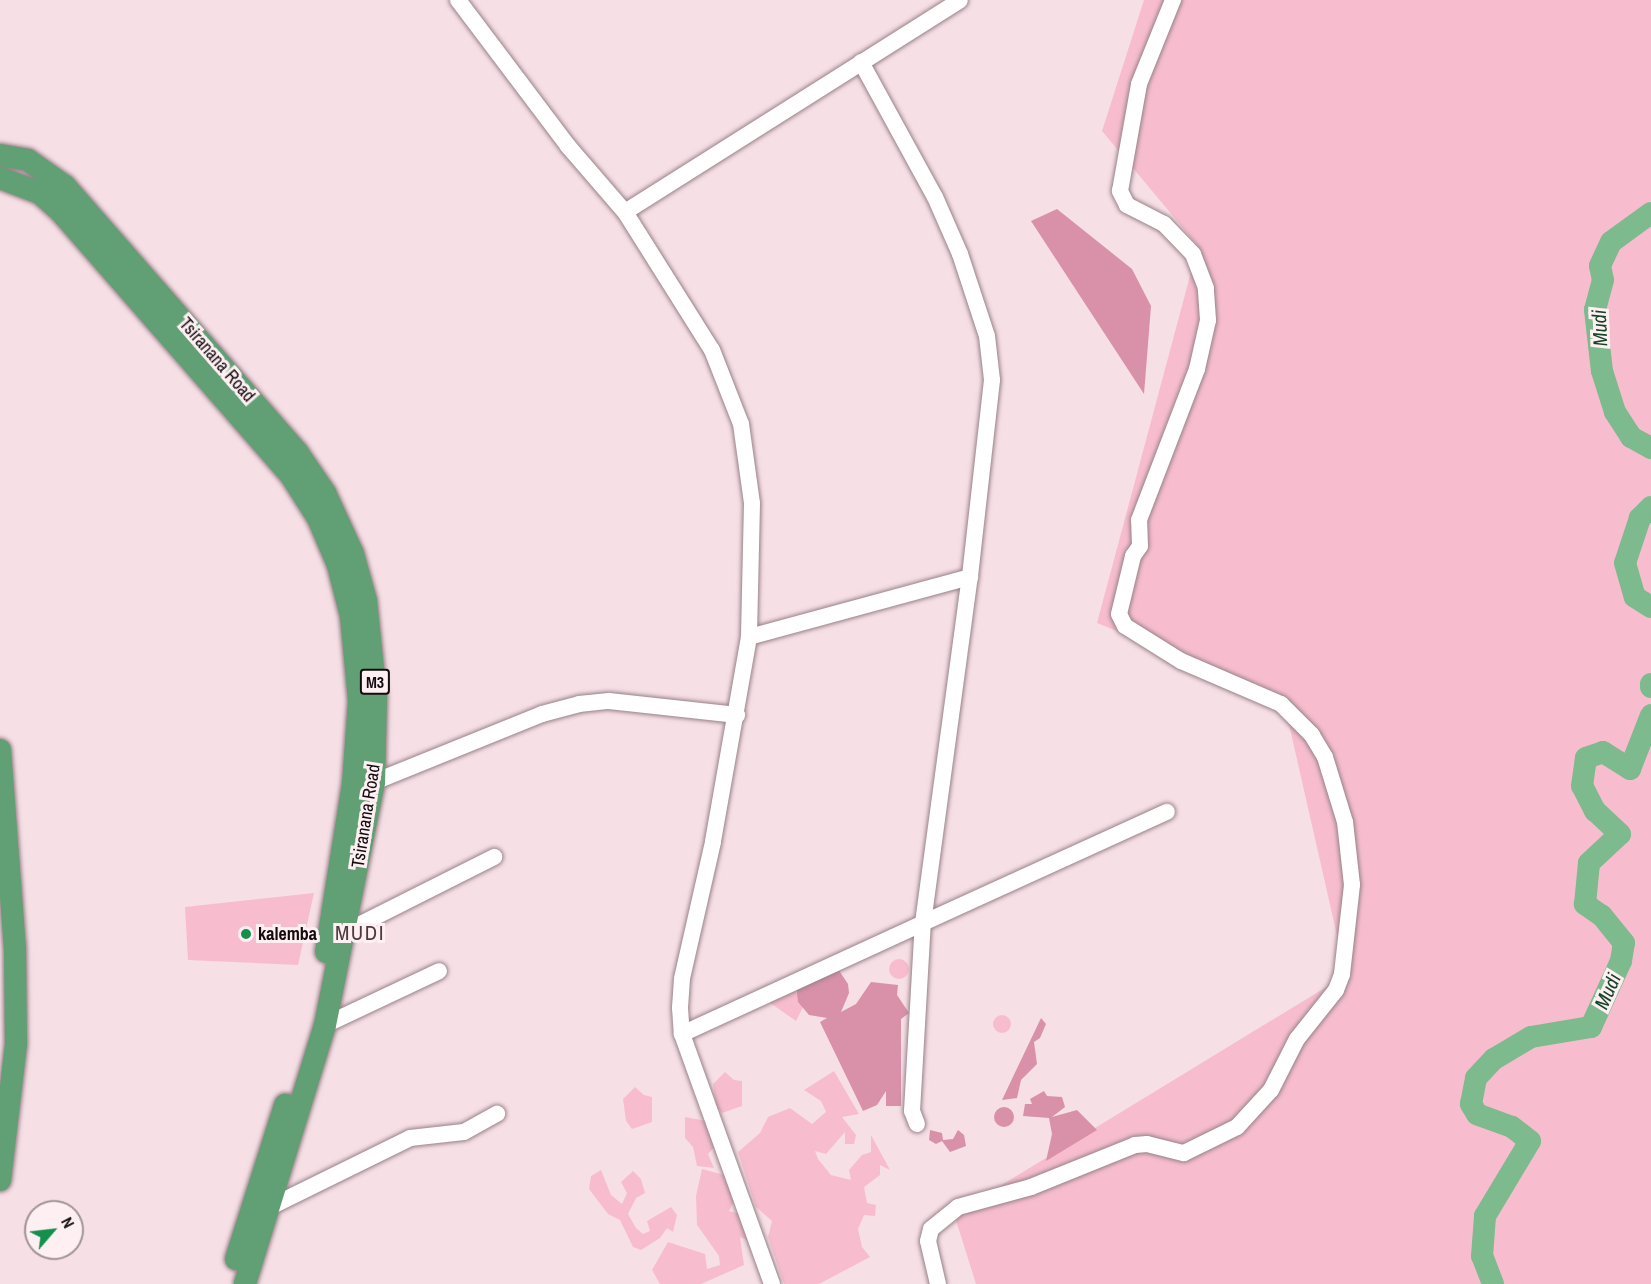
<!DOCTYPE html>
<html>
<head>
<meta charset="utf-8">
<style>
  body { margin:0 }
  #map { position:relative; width:1651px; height:1284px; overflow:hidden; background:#f7dfe6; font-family:"Archivo Narrow",sans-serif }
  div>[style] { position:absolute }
  .green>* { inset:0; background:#f7bdce }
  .round { border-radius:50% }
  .forest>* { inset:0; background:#d891a8 }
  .river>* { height:22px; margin:-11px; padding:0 11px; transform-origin:11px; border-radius:11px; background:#7dba8e }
  .roads { filter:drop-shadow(0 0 2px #978288) drop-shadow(0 0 2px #978288) }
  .minor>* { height:16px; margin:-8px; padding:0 8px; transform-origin:8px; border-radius:8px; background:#fff }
  .highway>* { height:22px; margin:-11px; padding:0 11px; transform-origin:11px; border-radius:11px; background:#61a074 }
  .dots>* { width:16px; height:16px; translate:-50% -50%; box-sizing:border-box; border:3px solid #feeff3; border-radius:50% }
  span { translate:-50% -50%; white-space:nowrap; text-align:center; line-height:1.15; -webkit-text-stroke:6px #feeff3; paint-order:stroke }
  .shield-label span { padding:2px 4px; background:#feeff3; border:2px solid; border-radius:4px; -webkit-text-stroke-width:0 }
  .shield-label { font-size:16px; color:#130c0e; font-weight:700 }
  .street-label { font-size:18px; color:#130c0e }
  .poi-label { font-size:18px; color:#130c0e; font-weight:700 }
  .left { translate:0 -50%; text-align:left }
  .water-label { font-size:20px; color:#144325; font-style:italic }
  .quarter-label { font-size:21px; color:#4e3b41; letter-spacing:1.5px }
  .north { position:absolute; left:24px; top:1200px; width:60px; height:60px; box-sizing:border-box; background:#feeff3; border:2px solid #a09497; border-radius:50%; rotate:62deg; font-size:16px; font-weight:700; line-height:24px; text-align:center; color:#130c0e }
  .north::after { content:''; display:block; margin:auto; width:21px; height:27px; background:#13904c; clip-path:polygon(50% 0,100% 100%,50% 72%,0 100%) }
</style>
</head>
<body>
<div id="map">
  <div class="green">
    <div style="clip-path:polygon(1144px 0,1651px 0,1651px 1284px,976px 1284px,954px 1214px,1346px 975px,1283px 698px,1097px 623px,1198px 246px,1102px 131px)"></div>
    <div style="clip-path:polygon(314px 893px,298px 965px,188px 960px,185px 907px)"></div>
    <div class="round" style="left:889px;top:959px;width:20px;height:20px"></div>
    <div style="clip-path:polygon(790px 986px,805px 1003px,796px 1021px,766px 1000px)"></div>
    <div class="round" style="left:993px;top:1015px;width:18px;height:18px"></div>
    <div style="clip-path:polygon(834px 1071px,859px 1114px,842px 1117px,856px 1135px,854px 1144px,845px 1144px,845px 1132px,826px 1154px,815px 1151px,818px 1159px,831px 1175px,851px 1180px,849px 1170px,862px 1155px,871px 1152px,871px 1135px,890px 1170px,880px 1165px,880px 1175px,864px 1187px,867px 1203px,876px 1205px,875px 1216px,864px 1215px,858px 1229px,862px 1247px,870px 1257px,819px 1284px,784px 1284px,768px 1237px,772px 1221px,756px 1207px,738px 1152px,760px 1133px,768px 1117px,790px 1108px,812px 1124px,826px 1112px,821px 1101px,804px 1090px)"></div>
    <div style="clip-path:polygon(725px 1072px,734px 1080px,742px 1081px,742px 1106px,722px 1113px,716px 1106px,713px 1084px)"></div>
    <div style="clip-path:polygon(635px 1087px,644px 1095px,652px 1097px,652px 1122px,632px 1129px,626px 1121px,623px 1099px)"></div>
    <div style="clip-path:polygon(685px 1117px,706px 1121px,718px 1143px,708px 1154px,714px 1168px,697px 1166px,693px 1147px,685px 1138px)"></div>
    <div style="clip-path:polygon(702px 1169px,728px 1176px,737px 1196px,729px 1211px,753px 1218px,756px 1244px,740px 1237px,744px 1265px,701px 1284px,660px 1284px,652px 1270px,668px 1242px,705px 1254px,707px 1269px,720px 1265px,719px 1256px,697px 1225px,696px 1196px)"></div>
    <div style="clip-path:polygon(601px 1170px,611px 1195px,622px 1204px,627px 1193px,621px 1182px,633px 1171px,641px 1179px,645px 1193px,636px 1198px,628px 1214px,636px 1228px,643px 1234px,650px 1231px,647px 1221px,671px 1207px,677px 1215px,673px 1232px,667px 1228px,660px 1238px,641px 1250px,633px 1247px,620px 1220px,608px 1214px,589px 1189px,591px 1176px)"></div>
  </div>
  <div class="forest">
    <div style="clip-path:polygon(1057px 209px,1132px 269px,1151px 306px,1144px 394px,1031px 221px)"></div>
    <div style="clip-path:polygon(838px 969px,848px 984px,849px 993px,841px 1012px,856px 1004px,871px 982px,898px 985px,897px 995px,909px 1013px,901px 1019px,901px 1106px,886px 1106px,886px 1091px,877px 1105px,863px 1111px,820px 1022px,827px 1018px,809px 1015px,798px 1002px,796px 985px)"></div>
    <div style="clip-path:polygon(1041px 1018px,1046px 1024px,1040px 1038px,1034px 1042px,1037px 1064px,1021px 1080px,1017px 1098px,1002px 1100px)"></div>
    <div style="clip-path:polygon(1044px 1091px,1047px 1096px,1062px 1097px,1065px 1107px,1052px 1117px,1077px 1110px,1097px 1130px,1046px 1161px,1052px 1134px,1049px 1118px,1023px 1116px,1025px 1104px,1032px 1104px,1030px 1099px)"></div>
    <div class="round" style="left:994px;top:1107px;width:20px;height:20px"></div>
    <div style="clip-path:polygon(930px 1130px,942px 1133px,943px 1140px,953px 1139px,958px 1130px,964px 1135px,966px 1146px,950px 1152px,942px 1141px,936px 1144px,929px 1140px)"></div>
  </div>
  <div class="river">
    <div style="left:1651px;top:213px;width:49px;rotate:144.1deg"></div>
    <div style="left:1611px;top:242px;width:26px;rotate:115deg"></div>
    <div style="left:1600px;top:266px;width:14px;rotate:78deg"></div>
    <div style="left:1603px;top:280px;width:31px;rotate:105deg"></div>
    <div style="left:1595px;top:310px;width:61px;rotate:83.5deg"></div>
    <div style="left:1602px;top:371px;width:43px;rotate:72.4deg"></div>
    <div style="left:1615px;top:412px;width:30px;rotate:57deg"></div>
    <div style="left:1631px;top:437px;width:23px;rotate:29deg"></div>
    <div style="left:1651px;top:507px;width:16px;rotate:135deg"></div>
    <div style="left:1640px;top:518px;width:47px;rotate:108.4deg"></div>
    <div style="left:1625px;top:563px;width:35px;rotate:74deg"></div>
    <div style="left:1635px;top:597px;width:19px;rotate:32deg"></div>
    <div style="left:1651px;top:684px;width:3px;rotate:90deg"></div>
    <div style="left:1493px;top:1284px;width:30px;rotate:-111deg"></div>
    <div style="left:1482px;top:1256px;width:40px;rotate:-85.7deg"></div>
    <div style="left:1485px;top:1216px;width:87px;rotate:-59deg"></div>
    <div style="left:1530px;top:1141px;width:23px;rotate:-142deg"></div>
    <div style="left:1512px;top:1127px;width:37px;rotate:-160deg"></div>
    <div style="left:1477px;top:1114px;width:12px;rotate:-121deg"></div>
    <div style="left:1471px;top:1104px;width:26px;rotate:-79deg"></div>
    <div style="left:1476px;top:1078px;width:26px;rotate:-47deg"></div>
    <div style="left:1494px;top:1059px;width:43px;rotate:-30.7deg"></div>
    <div style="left:1531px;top:1037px;width:61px;rotate:-9.5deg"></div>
    <div style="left:1591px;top:1027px;width:72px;rotate:-65.6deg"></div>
    <div style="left:1621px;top:961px;width:18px;rotate:-81deg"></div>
    <div style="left:1624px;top:943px;width:35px;rotate:-129deg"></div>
    <div style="left:1602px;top:916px;width:21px;rotate:-145deg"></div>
    <div style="left:1585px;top:904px;width:41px;rotate:-84.4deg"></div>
    <div style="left:1589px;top:863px;width:42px;rotate:-43.1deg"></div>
    <div style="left:1620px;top:834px;width:34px;rotate:-137deg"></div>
    <div style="left:1595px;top:811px;width:28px;rotate:-117deg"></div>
    <div style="left:1582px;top:786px;width:28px;rotate:-82deg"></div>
    <div style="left:1586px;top:758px;width:18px;rotate:-19deg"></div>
    <div style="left:1603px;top:752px;width:32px;rotate:32deg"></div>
    <div style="left:1630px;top:769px;width:58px;rotate:-68.7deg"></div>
  </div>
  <div class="roads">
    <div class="minor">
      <div style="left:458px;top:0;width:183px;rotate:53deg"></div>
      <div style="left:568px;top:146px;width:87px;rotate:49.2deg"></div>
      <div style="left:625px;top:212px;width:163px;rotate:57.8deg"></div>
      <div style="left:712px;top:350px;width:79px;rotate:68.6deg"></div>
      <div style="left:741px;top:424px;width:80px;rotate:82.1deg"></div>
      <div style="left:752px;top:503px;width:134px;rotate:91.3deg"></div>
      <div style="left:749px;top:637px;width:208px;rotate:100deg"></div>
      <div style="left:713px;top:842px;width:140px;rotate:102.8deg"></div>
      <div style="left:682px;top:979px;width:29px;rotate:94deg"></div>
      <div style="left:680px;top:1008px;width:26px;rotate:86deg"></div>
      <div style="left:682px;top:1034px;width:266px;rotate:70.2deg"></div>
      <div style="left:861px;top:62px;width:154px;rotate:61.3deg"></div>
      <div style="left:935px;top:197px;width:62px;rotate:66.3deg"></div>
      <div style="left:960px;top:254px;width:86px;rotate:71.8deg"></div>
      <div style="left:987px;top:336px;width:44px;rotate:83.5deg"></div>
      <div style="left:992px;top:380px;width:198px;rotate:96.4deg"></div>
      <div style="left:625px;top:212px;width:396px;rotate:-32.3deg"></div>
      <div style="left:363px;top:783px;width:11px;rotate:-5deg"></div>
      <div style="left:374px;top:782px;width:181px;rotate:-22deg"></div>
      <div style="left:542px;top:714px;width:38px;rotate:-15deg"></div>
      <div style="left:579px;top:704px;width:30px;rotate:-6deg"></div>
      <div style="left:609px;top:701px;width:129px;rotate:6.2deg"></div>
      <div style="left:347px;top:931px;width:165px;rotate:-26.7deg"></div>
      <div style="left:325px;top:1025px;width:126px;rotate:-25.3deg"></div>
      <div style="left:682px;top:1034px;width:265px;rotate:-24.7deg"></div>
      <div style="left:923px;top:923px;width:349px;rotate:-82.3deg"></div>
      <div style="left:970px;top:577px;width:229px;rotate:164.8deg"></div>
      <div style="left:917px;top:1124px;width:14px;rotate:-111deg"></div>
      <div style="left:912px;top:1111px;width:188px;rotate:-86.7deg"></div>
      <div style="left:923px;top:923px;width:268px;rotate:-24.5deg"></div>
      <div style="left:268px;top:1208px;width:158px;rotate:-26.2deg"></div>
      <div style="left:410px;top:1138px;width:54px;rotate:-6.3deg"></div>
      <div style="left:464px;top:1132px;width:38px;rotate:-29deg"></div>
      <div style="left:938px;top:1284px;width:44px;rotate:-103.1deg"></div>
      <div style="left:928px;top:1241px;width:12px;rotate:-76deg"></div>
      <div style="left:931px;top:1229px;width:35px;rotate:-39deg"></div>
      <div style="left:958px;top:1207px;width:76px;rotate:-15.3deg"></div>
      <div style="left:1031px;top:1187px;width:112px;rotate:-22deg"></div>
      <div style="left:1135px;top:1145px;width:12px;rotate:-5deg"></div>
      <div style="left:1147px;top:1144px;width:38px;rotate:14deg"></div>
      <div style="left:1184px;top:1153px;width:59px;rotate:-26.1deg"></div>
      <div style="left:1237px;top:1127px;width:50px;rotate:-47.4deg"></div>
      <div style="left:1271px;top:1090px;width:57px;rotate:-63deg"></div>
      <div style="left:1297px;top:1039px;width:63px;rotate:-51.5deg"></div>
      <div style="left:1336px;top:990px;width:17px;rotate:-69deg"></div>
      <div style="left:1342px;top:974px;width:90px;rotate:-83.6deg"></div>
      <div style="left:1352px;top:885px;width:63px;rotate:-96.3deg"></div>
      <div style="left:1345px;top:822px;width:68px;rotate:-107.1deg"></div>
      <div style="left:1325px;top:757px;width:26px;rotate:-121deg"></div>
      <div style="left:1312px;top:735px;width:44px;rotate:-135deg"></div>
      <div style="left:1281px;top:704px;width:109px;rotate:-156.7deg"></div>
      <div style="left:1181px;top:661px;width:66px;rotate:-148deg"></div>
      <div style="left:1125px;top:626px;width:13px;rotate:-117deg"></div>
      <div style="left:1119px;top:614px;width:60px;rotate:-76.4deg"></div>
      <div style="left:1133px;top:556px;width:12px;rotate:-55deg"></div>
      <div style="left:1140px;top:546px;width:26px;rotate:-92deg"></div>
      <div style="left:1139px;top:520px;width:162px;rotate:-69deg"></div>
      <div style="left:1197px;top:369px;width:50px;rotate:-77.3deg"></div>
      <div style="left:1208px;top:320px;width:32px;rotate:-94deg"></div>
      <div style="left:1206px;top:288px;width:36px;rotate:-111deg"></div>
      <div style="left:1193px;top:254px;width:42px;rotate:-134deg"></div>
      <div style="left:1164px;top:224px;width:42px;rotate:-152.8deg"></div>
      <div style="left:1127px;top:205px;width:16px;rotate:-117deg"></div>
      <div style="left:1120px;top:191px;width:109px;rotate:-79.9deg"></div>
      <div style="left:1139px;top:84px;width:91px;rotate:-68deg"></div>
    </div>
    <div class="highway">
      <div style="left:0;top:155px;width:28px;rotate:10deg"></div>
      <div style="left:28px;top:160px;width:45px;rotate:35.1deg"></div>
      <div style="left:65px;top:186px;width:353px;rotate:48.9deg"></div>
      <div style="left:297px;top:452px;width:50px;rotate:55.7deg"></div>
      <div style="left:325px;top:493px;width:67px;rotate:65.3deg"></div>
      <div style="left:353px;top:554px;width:49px;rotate:74.5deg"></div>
      <div style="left:366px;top:601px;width:97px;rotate:84.1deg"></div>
      <div style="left:376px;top:697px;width:85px;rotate:91.3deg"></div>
      <div style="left:374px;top:782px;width:248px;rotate:101.4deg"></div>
      <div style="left:325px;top:1025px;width:271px;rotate:107.2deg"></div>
      <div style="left:0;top:178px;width:43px;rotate:20.6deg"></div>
      <div style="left:40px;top:193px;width:30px;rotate:42deg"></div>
      <div style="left:62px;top:213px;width:350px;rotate:48.9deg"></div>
      <div style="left:292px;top:477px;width:49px;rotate:57.6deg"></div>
      <div style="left:318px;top:518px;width:51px;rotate:66.9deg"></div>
      <div style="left:338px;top:565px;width:53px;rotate:75.7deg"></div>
      <div style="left:351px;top:616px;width:85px;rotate:84.6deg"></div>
      <div style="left:359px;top:701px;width:83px;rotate:94.1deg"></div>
      <div style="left:353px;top:784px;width:170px;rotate:99.1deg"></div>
      <div style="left:0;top:750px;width:200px;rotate:85.7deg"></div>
      <div style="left:15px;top:949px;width:95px;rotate:89.4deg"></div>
      <div style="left:16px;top:1044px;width:137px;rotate:96.7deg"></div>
      <div style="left:236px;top:1259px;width:162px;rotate:-72.3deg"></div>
    </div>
  </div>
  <div class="dots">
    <div style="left:246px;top:934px;background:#13904c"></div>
  </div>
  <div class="shield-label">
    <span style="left:375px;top:682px">M3</span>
  </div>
  <div class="street-label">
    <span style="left:217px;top:360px;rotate:49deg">Tsiranana Road</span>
    <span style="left:366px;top:816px;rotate:-81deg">Tsiranana Road</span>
  </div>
  <div class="poi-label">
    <span class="left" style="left:258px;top:934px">kalemba</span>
  </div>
  <div class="water-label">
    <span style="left:1599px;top:328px;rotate:-92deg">Mudi</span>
    <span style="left:1607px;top:991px;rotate:-66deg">Mudi</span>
  </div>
  <div class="quarter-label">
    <span style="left:360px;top:933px">MUDI</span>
  </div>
  <div class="north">N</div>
</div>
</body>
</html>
